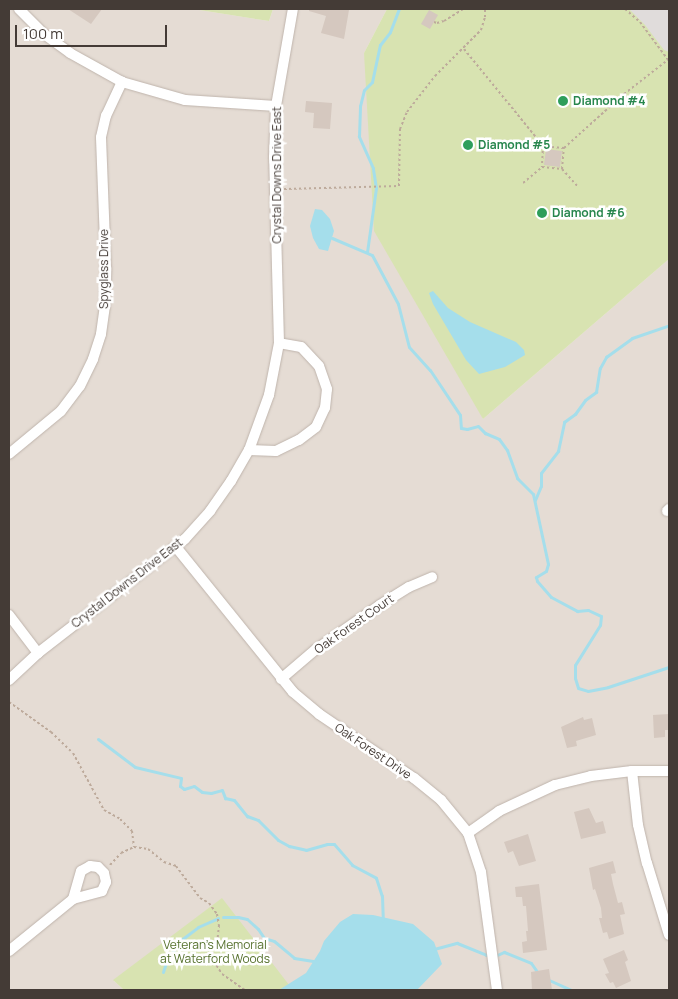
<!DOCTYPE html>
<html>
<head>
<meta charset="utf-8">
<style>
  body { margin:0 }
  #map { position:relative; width:678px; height:999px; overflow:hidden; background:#f2ebe6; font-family:Manrope,sans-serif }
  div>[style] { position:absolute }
  .residential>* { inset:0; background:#e5dcd4 }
  .green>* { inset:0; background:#d8e3b1 }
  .parking>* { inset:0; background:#e0dcdb }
  .water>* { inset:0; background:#a5deeb }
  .stream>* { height:3px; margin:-1.5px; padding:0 1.5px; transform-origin:1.5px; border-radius:1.5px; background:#a5deeb }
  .building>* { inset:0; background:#d5c8bf }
  .path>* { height:2px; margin-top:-1px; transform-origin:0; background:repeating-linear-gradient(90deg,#bdaa9b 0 2.5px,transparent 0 5px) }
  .roads { filter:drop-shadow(0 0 1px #bfb4ac) drop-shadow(0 0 1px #bfb4ac) }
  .minor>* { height:10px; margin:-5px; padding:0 5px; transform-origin:5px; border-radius:5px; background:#fff }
  .dots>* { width:14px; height:14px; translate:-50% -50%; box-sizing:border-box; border:2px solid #fff; border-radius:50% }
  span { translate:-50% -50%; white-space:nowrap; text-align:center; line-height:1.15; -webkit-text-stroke:5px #fff; paint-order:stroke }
  .leisure-label { font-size:12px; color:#27864d; font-weight:700 }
  .left { translate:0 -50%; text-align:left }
  .street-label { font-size:12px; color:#443b36 }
  .park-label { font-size:12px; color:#56712d }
  .frame { position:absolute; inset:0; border:10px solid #443b36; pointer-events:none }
  .scale { position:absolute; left:15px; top:25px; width:152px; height:22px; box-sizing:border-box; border:2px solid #443b36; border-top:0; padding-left:6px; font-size:15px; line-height:18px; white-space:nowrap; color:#443b36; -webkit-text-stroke:4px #fff; paint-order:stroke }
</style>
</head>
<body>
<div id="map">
  <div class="residential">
    <div style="clip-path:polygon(9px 9px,193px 9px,269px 21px,273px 9px,387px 9px,364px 53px,483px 419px,669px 259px,669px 990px,293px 990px,114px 981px,124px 990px,9px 990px)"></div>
  </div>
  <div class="green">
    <div style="clip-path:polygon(193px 9px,273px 9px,269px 21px)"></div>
    <div style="clip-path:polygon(387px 9px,669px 9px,669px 259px,483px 419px,374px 231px,364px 53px)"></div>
    <div style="clip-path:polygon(222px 898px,293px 990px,124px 990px,113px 980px)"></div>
  </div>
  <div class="parking">
    <div style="clip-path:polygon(629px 9px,669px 9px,669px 52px,664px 50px,645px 25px)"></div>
  </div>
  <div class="water">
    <div style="clip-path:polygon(315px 209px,322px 210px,330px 219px,334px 231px,328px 251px,319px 249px,313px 238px,310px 226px)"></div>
    <div style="clip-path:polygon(433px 291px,448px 308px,470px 322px,516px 342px,524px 350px,525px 355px,505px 367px,479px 374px,466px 360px,433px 304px,429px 293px)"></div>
    <div style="clip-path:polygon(353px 914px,373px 915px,413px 924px,434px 942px,442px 964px,417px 990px,279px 990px,306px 973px,320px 951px,324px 941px,340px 922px)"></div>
  </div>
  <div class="stream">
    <div style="left:332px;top:238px;width:43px;rotate:23deg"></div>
    <div style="left:372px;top:255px;width:55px;rotate:62deg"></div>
    <div style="left:398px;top:304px;width:44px;rotate:75.7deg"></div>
    <div style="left:409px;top:347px;width:31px;rotate:48deg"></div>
    <div style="left:430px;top:370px;width:54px;rotate:56.3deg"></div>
    <div style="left:460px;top:415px;width:13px;rotate:86deg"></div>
    <div style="left:461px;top:428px;width:6px;rotate:9deg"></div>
    <div style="left:467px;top:429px;width:11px;rotate:-15deg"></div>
    <div style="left:478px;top:426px;width:10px;rotate:45deg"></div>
    <div style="left:485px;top:433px;width:15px;rotate:23deg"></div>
    <div style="left:499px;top:439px;width:14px;rotate:54deg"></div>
    <div style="left:507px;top:450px;width:30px;rotate:70deg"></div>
    <div style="left:517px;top:478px;width:23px;rotate:45deg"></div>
    <div style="left:533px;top:494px;width:72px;rotate:77.9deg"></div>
    <div style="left:548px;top:564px;width:7px;rotate:106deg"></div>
    <div style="left:546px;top:571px;width:12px;rotate:149deg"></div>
    <div style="left:536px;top:577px;width:4px;rotate:76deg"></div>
    <div style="left:537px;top:581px;width:21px;rotate:49deg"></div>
    <div style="left:551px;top:597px;width:30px;rotate:28deg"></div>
    <div style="left:577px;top:611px;width:11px;rotate:-5deg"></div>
    <div style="left:588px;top:610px;width:14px;rotate:25deg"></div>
    <div style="left:601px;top:616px;width:9px;rotate:96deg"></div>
    <div style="left:600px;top:625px;width:47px;rotate:122deg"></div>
    <div style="left:575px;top:665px;width:13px;rotate:90deg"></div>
    <div style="left:575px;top:678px;width:10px;rotate:73deg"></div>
    <div style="left:578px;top:688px;width:10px;rotate:17deg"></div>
    <div style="left:588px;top:691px;width:20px;rotate:-11deg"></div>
    <div style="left:608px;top:687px;width:64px;rotate:-18.2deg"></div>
    <div style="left:367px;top:252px;width:65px;rotate:-82deg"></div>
    <div style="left:376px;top:188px;width:20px;rotate:-99deg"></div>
    <div style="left:373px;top:168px;width:35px;rotate:-114deg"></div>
    <div style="left:359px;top:136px;width:30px;rotate:-88deg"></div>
    <div style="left:360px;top:106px;width:16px;rotate:-76deg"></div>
    <div style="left:364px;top:90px;width:11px;rotate:-45deg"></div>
    <div style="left:372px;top:82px;width:38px;rotate:-78deg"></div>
    <div style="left:380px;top:45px;width:16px;rotate:-52deg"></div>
    <div style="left:390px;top:32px;width:25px;rotate:-69deg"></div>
    <div style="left:535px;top:500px;width:15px;rotate:-67deg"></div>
    <div style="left:541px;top:486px;width:13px;rotate:-90deg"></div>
    <div style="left:541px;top:473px;width:28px;rotate:-52deg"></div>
    <div style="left:558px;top:451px;width:30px;rotate:-78deg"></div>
    <div style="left:564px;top:422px;width:14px;rotate:-36deg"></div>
    <div style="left:575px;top:414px;width:17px;rotate:-54deg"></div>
    <div style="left:585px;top:400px;width:14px;rotate:-36deg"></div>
    <div style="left:596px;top:392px;width:24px;rotate:-81deg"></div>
    <div style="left:600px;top:368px;width:13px;rotate:-61deg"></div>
    <div style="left:606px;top:357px;width:32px;rotate:-36deg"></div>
    <div style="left:632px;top:338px;width:39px;rotate:-19deg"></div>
    <div style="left:98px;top:739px;width:46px;rotate:37.1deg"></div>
    <div style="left:135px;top:767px;width:47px;rotate:13.4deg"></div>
    <div style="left:181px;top:778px;width:8px;rotate:97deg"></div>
    <div style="left:180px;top:786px;width:5px;rotate:37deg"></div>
    <div style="left:184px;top:789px;width:10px;rotate:-17deg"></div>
    <div style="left:194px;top:786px;width:10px;rotate:37deg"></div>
    <div style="left:202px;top:792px;width:9px;rotate:6deg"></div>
    <div style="left:211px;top:793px;width:11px;rotate:-15deg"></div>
    <div style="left:222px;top:790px;width:9px;rotate:69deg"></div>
    <div style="left:225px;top:798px;width:9px;rotate:13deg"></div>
    <div style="left:234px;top:800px;width:21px;rotate:51deg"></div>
    <div style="left:247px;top:816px;width:12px;rotate:20deg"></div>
    <div style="left:258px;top:820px;width:28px;rotate:45deg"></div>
    <div style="left:278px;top:840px;width:13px;rotate:29deg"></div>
    <div style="left:289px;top:846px;width:17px;rotate:13deg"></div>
    <div style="left:306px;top:850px;width:22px;rotate:-16deg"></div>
    <div style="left:327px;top:844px;width:7px"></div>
    <div style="left:334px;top:844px;width:28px;rotate:49deg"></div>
    <div style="left:352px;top:865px;width:27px;rotate:28deg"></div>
    <div style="left:376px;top:878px;width:19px;rotate:72deg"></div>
    <div style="left:382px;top:896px;width:25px;rotate:88deg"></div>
    <div style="left:223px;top:917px;width:15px"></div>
    <div style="left:238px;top:917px;width:9px;rotate:13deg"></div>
    <div style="left:247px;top:919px;width:15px;rotate:42deg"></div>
    <div style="left:258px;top:929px;width:11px;rotate:56deg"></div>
    <div style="left:264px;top:938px;width:10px;rotate:17deg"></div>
    <div style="left:274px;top:941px;width:26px;rotate:40deg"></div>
    <div style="left:294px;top:958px;width:24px;rotate:9deg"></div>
    <div style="left:434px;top:949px;width:24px;rotate:-15deg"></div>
    <div style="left:457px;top:943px;width:31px;rotate:22deg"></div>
    <div style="left:486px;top:955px;width:9px;rotate:6deg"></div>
    <div style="left:495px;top:956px;width:10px;rotate:-24deg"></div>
    <div style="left:504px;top:952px;width:29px;rotate:22deg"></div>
    <div style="left:531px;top:963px;width:12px;rotate:55deg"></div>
    <div style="left:163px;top:972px;width:13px;rotate:-72deg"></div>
    <div style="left:167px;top:960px;width:24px;rotate:-55deg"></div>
    <div style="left:181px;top:940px;width:21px;rotate:-37deg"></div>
    <div style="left:198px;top:927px;width:22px;rotate:-24deg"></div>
    <div style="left:549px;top:980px;width:24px;rotate:24deg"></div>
  </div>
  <div class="building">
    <div style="clip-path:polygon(68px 9px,102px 9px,91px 24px)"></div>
    <div style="clip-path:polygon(309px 9px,349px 10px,344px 39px,321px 33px,326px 16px,309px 11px)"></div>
    <div style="clip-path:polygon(429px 10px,438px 15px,430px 29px,421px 24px)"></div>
    <div style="clip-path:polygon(306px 101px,332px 103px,330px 129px,313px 128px,314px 113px,305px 112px)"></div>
    <div style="clip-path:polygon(546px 149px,562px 151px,560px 167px,544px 165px)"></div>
    <div style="clip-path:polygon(669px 714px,669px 730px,665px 730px,665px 737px,654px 738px,653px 715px)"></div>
    <div style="clip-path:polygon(583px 717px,584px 720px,592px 718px,596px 735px,576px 741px,577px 746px,567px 748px,561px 727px)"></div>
    <div style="clip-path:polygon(589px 808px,596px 823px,603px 821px,606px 833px,581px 839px,574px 812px)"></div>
    <div style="clip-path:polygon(528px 834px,536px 861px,519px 866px,513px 851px,508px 853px,504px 842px)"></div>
    <div style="clip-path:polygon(613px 861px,616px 873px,611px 874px,613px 884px,618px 903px,622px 902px,625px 914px,620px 915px,624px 934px,609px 939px,607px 932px,603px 933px,599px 918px,602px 918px,601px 908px,595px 889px,593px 890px,589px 868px)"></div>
    <div style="clip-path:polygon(539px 884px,547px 950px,523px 953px,522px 942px,527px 941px,526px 931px,528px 931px,526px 906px,523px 906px,522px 897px,516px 897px,515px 887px)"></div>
    <div style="clip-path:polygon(624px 950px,628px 960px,625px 962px,631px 981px,616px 988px,613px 982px,610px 983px,605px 974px,609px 973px,603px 959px)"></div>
    <div style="clip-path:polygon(549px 969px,552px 990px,532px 990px,531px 972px)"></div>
  </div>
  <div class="path">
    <div style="left:625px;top:9px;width:20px;rotate:41deg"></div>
    <div style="left:640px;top:22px;width:49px;rotate:53.4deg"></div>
    <div style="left:434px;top:22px;width:3px;rotate:18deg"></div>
    <div style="left:437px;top:23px;width:7px;rotate:-16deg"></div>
    <div style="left:444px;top:21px;width:22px;rotate:-32deg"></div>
    <div style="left:464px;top:49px;width:125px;rotate:50.8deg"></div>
    <div style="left:564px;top:148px;width:21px;rotate:-175deg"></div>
    <div style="left:543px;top:146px;width:21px;rotate:93deg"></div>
    <div style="left:542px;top:167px;width:20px;rotate:6deg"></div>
    <div style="left:562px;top:169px;width:21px;rotate:-85deg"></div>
    <div style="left:564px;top:148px;width:81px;rotate:-42deg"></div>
    <div style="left:624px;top:94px;width:57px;rotate:-37.9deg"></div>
    <div style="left:562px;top:169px;width:24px;rotate:48deg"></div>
    <div style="left:523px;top:183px;width:25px;rotate:-40deg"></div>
    <div style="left:284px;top:189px;width:115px;rotate:-1.5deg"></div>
    <div style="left:399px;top:186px;width:57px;rotate:-89deg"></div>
    <div style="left:400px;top:129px;width:18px;rotate:-68deg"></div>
    <div style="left:407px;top:112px;width:46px;rotate:-52.1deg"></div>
    <div style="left:435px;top:76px;width:65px;rotate:-45deg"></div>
    <div style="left:481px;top:30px;width:14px;rotate:-73deg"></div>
    <div style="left:485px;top:17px;width:8px;rotate:-90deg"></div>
    <div style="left:9px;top:702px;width:52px;rotate:35.5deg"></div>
    <div style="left:51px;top:732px;width:30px;rotate:44deg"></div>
    <div style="left:73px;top:753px;width:65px;rotate:61.5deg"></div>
    <div style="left:104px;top:810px;width:18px;rotate:29deg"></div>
    <div style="left:120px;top:819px;width:17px;rotate:45deg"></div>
    <div style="left:132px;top:831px;width:16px;rotate:83deg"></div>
    <div style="left:110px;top:865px;width:16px;rotate:-47deg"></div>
    <div style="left:121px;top:853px;width:14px;rotate:-25deg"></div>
    <div style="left:134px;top:847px;width:14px;rotate:8deg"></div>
    <div style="left:148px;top:849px;width:21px;rotate:39deg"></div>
    <div style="left:164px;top:862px;width:13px;rotate:18deg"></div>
    <div style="left:176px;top:866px;width:40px;rotate:53deg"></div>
    <div style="left:200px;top:898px;width:10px;rotate:29deg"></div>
    <div style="left:209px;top:903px;width:14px;rotate:54deg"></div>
    <div style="left:217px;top:914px;width:11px;rotate:80deg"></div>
    <div style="left:219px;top:925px;width:18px;rotate:96deg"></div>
    <div style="left:217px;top:943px;width:15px;rotate:113deg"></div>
    <div style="left:211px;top:957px;width:20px;rotate:57deg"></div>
    <div style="left:222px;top:974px;width:28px;rotate:35deg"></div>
  </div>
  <div class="roads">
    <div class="minor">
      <div style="left:19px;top:9px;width:35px;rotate:45deg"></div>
      <div style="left:44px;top:34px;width:32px;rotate:36deg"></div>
      <div style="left:70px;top:53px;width:60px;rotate:29.1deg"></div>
      <div style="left:122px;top:82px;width:66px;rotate:15.9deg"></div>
      <div style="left:185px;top:100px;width:91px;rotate:3.8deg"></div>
      <div style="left:249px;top:450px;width:27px;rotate:2deg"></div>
      <div style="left:276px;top:451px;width:25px;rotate:-26deg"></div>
      <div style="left:299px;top:440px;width:21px;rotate:-37deg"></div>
      <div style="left:316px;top:427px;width:21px;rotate:-65deg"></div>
      <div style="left:325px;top:408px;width:19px;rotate:-84deg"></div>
      <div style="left:327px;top:389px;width:24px;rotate:-109deg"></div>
      <div style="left:319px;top:366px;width:26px;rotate:-133deg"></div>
      <div style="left:301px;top:347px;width:22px;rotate:-170deg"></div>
      <div style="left:9px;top:454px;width:67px;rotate:-39.6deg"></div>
      <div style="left:61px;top:411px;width:31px;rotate:-53deg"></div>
      <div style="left:80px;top:386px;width:30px;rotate:-64deg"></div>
      <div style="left:93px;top:359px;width:26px;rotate:-72deg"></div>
      <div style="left:101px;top:334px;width:28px;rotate:-82deg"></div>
      <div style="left:105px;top:306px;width:38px;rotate:-88deg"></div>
      <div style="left:106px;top:268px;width:131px;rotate:-92.2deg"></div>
      <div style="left:101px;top:137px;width:22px;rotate:-77deg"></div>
      <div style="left:106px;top:116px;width:38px;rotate:-65deg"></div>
      <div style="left:667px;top:511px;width:3px;rotate:-45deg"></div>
      <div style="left:176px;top:547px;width:186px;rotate:51.1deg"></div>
      <div style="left:293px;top:692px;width:34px;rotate:40deg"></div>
      <div style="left:319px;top:714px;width:115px;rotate:34deg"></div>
      <div style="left:414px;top:778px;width:35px;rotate:39deg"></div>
      <div style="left:441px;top:800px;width:43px;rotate:50.7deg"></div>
      <div style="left:468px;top:833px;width:41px;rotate:71.6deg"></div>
      <div style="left:481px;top:872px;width:119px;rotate:82.3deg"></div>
      <div style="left:9px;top:615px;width:48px;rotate:52.7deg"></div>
      <div style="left:281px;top:679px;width:45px;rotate:-40.5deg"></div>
      <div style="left:315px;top:650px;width:79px;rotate:-34.7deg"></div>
      <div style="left:380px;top:605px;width:34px;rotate:-32deg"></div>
      <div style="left:409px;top:587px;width:25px;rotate:-23deg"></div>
      <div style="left:9px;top:680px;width:40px;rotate:-43deg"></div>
      <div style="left:38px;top:653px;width:186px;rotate:-37.8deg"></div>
      <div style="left:185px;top:539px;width:38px;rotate:-48deg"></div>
      <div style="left:210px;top:511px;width:37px;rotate:-55deg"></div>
      <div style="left:231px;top:481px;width:36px;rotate:-60deg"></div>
      <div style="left:249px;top:450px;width:59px;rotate:-70deg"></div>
      <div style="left:269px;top:395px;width:53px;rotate:-79.1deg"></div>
      <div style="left:279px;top:343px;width:186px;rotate:-91.5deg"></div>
      <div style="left:274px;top:157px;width:51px;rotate:-87.8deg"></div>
      <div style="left:276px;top:106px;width:98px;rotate:-80.1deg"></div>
      <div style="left:632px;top:771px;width:54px;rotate:83.7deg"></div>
      <div style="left:638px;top:825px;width:39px;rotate:77deg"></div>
      <div style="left:647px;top:863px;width:75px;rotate:73deg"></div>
      <div style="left:468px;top:833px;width:38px;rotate:-35deg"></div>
      <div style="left:499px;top:811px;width:62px;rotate:-24.9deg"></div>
      <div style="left:555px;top:785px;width:37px;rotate:-14deg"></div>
      <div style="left:591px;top:776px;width:41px;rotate:-7deg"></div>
      <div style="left:632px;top:771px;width:37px"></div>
      <div style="left:9px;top:951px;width:82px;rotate:-39.1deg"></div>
      <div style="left:73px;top:899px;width:30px;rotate:-15deg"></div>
      <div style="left:102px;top:891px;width:10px;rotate:-66deg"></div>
      <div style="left:106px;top:882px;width:9px;rotate:-103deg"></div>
      <div style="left:104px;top:873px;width:8px;rotate:-135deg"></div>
      <div style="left:98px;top:867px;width:8px;rotate:-173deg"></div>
      <div style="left:90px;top:866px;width:10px;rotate:151deg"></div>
      <div style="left:81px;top:871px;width:29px;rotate:106deg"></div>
    </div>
  </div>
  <div class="dots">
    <div style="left:563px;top:101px;background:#2e9e5b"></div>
    <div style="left:468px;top:145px;background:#2e9e5b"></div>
    <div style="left:542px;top:213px;background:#2e9e5b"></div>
  </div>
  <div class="leisure-label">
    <span class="left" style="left:573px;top:101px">Diamond #4</span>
    <span class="left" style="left:478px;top:145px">Diamond #5</span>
    <span class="left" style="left:552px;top:213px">Diamond #6</span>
  </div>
  <div class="street-label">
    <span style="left:277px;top:175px;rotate:-90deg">Crystal Downs Drive East</span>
    <span style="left:104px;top:269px;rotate:-90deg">Spyglass Drive</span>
    <span style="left:127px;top:583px;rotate:-38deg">Crystal Downs Drive East</span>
    <span style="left:354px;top:624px;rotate:-35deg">Oak Forest Court</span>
    <span style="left:373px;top:751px;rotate:34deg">Oak Forest Drive</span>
  </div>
  <div class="park-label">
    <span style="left:215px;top:952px">Veteran's Memorial<br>at Waterford Woods</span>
  </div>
  <div class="frame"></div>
  <div class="scale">100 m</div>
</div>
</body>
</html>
